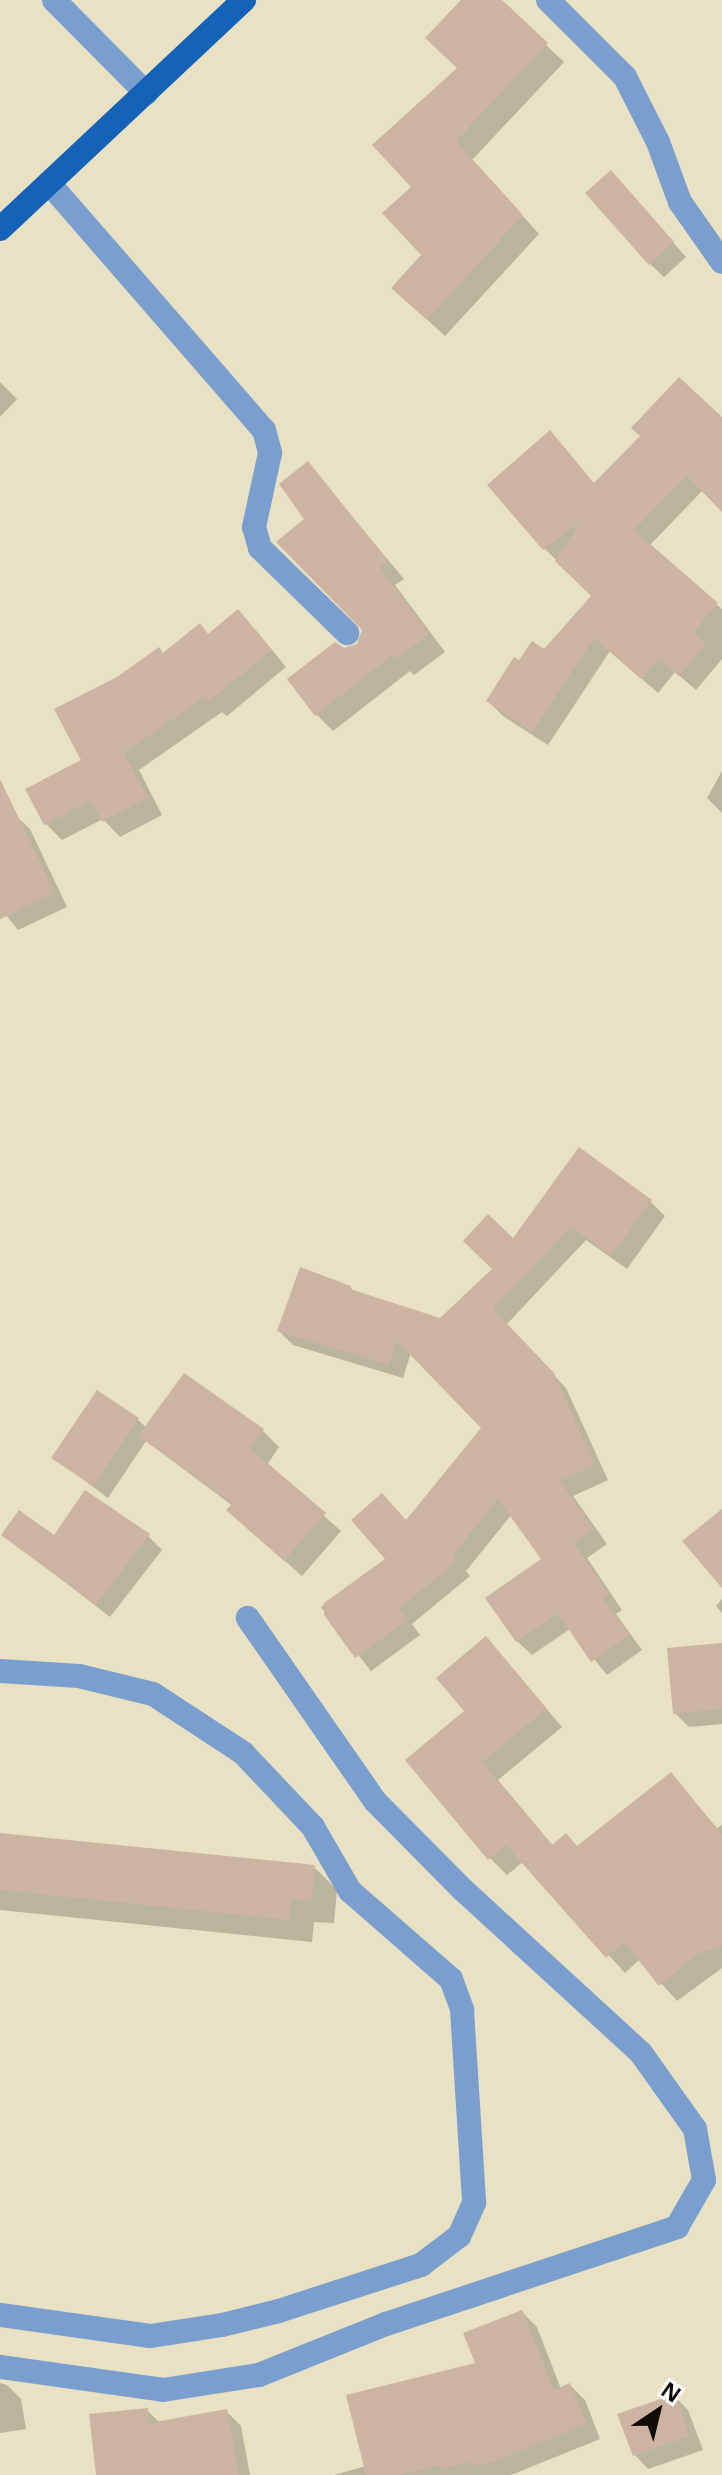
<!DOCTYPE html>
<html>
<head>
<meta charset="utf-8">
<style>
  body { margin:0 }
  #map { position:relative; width:722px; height:2475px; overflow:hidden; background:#e8e1c4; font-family:"Open Sans",sans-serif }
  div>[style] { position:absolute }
  .shadow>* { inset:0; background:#0003 }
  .building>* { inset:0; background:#cdb3a1 }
  .minor>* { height:24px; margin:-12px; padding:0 12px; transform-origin:12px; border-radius:12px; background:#7a9fce }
  .major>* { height:24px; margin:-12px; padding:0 12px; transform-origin:12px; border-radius:12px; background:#1463b8 }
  span { translate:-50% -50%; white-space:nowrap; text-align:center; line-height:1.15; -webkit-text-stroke:7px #fff; paint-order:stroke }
  .north { position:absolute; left:618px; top:2371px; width:80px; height:80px; -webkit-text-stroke:6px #fff; paint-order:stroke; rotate:35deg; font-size:22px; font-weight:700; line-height:32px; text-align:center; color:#0f0c04 }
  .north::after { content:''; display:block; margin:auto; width:28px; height:36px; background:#0f0c04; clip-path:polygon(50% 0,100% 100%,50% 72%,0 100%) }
</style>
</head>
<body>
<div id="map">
  <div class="shadow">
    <div style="clip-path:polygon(463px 0,499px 0,564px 62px,472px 160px,539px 234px,445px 336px,411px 305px,424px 255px,414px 187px,460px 69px)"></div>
    <div style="clip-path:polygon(624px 186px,686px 257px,664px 277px,650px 264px)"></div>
    <div style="clip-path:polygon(0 382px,17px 399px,0 417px)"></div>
    <div style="clip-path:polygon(722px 420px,722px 509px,703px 490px,649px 546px,722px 609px,722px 659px,696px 690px,675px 672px,658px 693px,610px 651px,548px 745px,503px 716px,488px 701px,520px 663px,545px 652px,593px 596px,544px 548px,565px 448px,593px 484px)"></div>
    <div style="clip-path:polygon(308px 464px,404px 579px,395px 585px,445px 652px,414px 675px,410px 671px,333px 731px,316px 714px,344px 650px,359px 646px,364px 629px,307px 520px)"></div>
    <div style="clip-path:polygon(254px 628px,286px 667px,227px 716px,222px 712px,139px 770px,162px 815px,120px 837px,103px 819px,62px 840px,46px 824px,28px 790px,83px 761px,164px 655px,209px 635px)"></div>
    <div style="clip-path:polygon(722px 771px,722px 813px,707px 798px)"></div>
    <div style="clip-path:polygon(16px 816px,30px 829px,67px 907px,18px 930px,0 908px,0 823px)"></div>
    <div style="clip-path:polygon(650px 1201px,665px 1216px,627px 1269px,586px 1240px,506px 1325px,566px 1388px,608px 1480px,573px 1496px,607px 1544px,587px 1558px,622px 1610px,616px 1614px,642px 1650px,607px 1675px,570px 1629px,532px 1655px,517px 1641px,543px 1559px,512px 1514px,466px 1571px,470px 1576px,412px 1624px,420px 1635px,371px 1671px,321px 1607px,388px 1559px,407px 1522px,483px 1428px,411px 1353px,403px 1378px,293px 1345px,279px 1331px,350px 1287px,357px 1294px,440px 1321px,494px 1269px,513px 1241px)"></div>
    <div style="clip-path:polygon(137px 1419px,147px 1428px,262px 1430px,279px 1447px,267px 1465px,341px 1531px,302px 1576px,246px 1527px,233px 1506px,146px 1441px,108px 1498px,54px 1458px)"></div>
    <div style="clip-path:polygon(4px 1535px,148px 1536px,162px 1550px,110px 1617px)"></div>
    <div style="clip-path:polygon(722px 1599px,722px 1613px,716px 1606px)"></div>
    <div style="clip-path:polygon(486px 1638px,562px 1727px,498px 1780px,554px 1847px,578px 1848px,671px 1775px,717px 1828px,722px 1825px,722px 1968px,677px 2001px,640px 1959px,625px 1973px,524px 1861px,507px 1875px,490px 1858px,467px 1711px)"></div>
    <div style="clip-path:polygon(722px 1645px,722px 1724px,689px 1727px,675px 1713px)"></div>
    <div style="clip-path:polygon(0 1835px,314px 1867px,337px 1890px,334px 1923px,314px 1922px,312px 1942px,0 1910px)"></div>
    <div style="clip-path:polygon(522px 2312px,537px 2327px,561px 2389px,570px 2385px,585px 2400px,600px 2439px,511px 2475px,334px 2475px,366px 2466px,477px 2364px)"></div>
    <div style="clip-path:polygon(0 2383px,7px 2385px,21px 2399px,26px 2429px,0 2433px)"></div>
    <div style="clip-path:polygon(674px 2396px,688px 2410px,703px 2450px,648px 2469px,635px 2455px)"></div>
    <div style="clip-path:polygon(147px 2410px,160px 2423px,226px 2411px,241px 2426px,250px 2475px,98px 2475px)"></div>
  </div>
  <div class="building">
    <div style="clip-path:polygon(461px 0,502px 0,548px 43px,456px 141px,523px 215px,427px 320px,391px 288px,421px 255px,382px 213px,411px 187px,372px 145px,457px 68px,425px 38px)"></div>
    <div style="clip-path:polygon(611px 170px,674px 242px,649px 265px,585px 193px)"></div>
    <div style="clip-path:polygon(679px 377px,722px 417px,722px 512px,687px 476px,634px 530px,718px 603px,693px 633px,706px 644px,679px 676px,659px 659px,641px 679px,594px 638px,532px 732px,486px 701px,514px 657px,519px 660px,532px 641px,544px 649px,591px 596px,555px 561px,580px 522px,543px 550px,487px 485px,550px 430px,594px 483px,640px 436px,631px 428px)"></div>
    <div style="clip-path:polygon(308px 461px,388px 561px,380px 567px,429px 634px,396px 659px,392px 655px,315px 716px,287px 679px,335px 642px,344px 648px,357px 644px,362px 630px,276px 542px,304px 519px,279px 484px)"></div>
    <div style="clip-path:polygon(238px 609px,272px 650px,209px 701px,205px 697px,124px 753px,148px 798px,102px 822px,91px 801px,44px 825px,25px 789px,81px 760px,54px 709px,117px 677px,159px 647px,163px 653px,200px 623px,208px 634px)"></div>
    <div style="clip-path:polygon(0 779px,55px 893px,0 919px)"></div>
    <div style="clip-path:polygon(579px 1147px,652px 1200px,611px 1256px,571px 1227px,493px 1309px,554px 1373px,595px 1465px,560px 1481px,594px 1529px,574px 1543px,609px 1595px,603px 1599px,630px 1635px,591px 1662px,558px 1614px,516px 1642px,485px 1598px,541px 1559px,498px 1499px,453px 1555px,457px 1561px,399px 1609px,408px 1620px,355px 1658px,324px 1615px,324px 1603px,385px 1559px,351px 1520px,382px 1493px,406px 1520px,481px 1428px,397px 1341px,389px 1365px,277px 1331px,300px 1267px,351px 1286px,350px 1289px,440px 1318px,492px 1269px,463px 1241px,488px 1214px,513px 1238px)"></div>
    <div style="clip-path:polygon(184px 1373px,264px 1429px,250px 1448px,326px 1513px,284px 1561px,226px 1510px,233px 1503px,138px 1436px)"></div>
    <div style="clip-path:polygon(97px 1390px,139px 1418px,93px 1486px,51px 1458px)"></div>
    <div style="clip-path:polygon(85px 1490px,150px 1534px,96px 1605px,1px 1535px,19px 1510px,54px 1535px)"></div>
    <div style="clip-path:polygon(722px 1509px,722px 1588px,682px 1541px)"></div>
    <div style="clip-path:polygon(486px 1636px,547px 1709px,482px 1762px,552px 1845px,566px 1833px,577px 1846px,671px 1772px,722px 1835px,722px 1947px,699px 1953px,659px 1986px,624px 1942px,606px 1958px,506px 1845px,488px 1860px,405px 1760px,464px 1711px,436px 1678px)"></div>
    <div style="clip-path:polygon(722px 1643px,722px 1709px,673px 1714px,667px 1648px)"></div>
    <div style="clip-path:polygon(0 1833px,315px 1865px,312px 1901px,291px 1900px,289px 1920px,0 1890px)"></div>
    <div style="clip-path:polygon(522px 2310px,554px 2390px,570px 2383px,587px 2424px,493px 2462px,470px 2466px,469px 2462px,441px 2469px,440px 2465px,400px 2475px,366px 2475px,346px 2395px,475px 2363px,463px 2333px)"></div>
    <div style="clip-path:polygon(675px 2394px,690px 2436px,633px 2456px,617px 2414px)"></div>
    <div style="clip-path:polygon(148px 2408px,149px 2423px,227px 2409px,239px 2475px,96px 2475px,89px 2414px)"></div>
  </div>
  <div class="minor">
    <div style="left:54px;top:0;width:131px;rotate:45.3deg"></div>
    <div style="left:548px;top:0;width:109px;rotate:45deg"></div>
    <div style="left:625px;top:77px;width:73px;rotate:63.1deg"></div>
    <div style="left:658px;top:142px;width:64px;rotate:69.9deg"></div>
    <div style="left:680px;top:202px;width:73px;rotate:55deg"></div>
    <div style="left:49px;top:183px;width:327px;rotate:49deg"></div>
    <div style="left:264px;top:430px;width:24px;rotate:75deg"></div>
    <div style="left:270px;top:453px;width:76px;rotate:102.2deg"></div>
    <div style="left:254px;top:527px;width:22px;rotate:74deg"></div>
    <div style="left:260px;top:548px;width:122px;rotate:44.3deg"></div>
    <div style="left:0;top:1671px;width:79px;rotate:3.6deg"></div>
    <div style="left:79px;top:1676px;width:76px;rotate:13.7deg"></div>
    <div style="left:153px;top:1694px;width:108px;rotate:33.2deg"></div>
    <div style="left:243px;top:1753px;width:102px;rotate:46.6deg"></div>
    <div style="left:313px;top:1827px;width:74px;rotate:60deg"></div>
    <div style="left:350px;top:1891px;width:134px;rotate:41.1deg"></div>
    <div style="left:451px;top:1979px;width:33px;rotate:70deg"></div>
    <div style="left:462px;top:2010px;width:193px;rotate:86.4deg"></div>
    <div style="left:474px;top:2203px;width:36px;rotate:114deg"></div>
    <div style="left:459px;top:2236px;width:48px;rotate:142.7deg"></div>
    <div style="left:421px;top:2265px;width:149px;rotate:162.1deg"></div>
    <div style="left:279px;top:2311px;width:59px;rotate:166.2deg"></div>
    <div style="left:222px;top:2325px;width:73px;rotate:171.3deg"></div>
    <div style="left:150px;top:2336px;width:151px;rotate:-172deg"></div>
    <div style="left:0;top:2367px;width:165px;rotate:8deg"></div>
    <div style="left:163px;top:2390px;width:97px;rotate:-8.9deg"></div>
    <div style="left:259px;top:2375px;width:137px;rotate:-21.9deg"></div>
    <div style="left:386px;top:2324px;width:307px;rotate:-18.4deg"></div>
    <div style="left:677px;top:2227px;width:54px;rotate:-60.1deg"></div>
    <div style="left:704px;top:2180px;width:52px;rotate:-100deg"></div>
    <div style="left:695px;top:2129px;width:93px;rotate:-125.4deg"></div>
    <div style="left:641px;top:2053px;width:241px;rotate:-137.5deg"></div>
    <div style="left:463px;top:1890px;width:125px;rotate:-134.7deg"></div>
    <div style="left:375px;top:1801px;width:223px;rotate:-124.8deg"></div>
  </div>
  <div class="major">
    <div style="left:0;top:229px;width:335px;rotate:-43.2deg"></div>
  </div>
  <div class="north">N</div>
</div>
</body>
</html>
